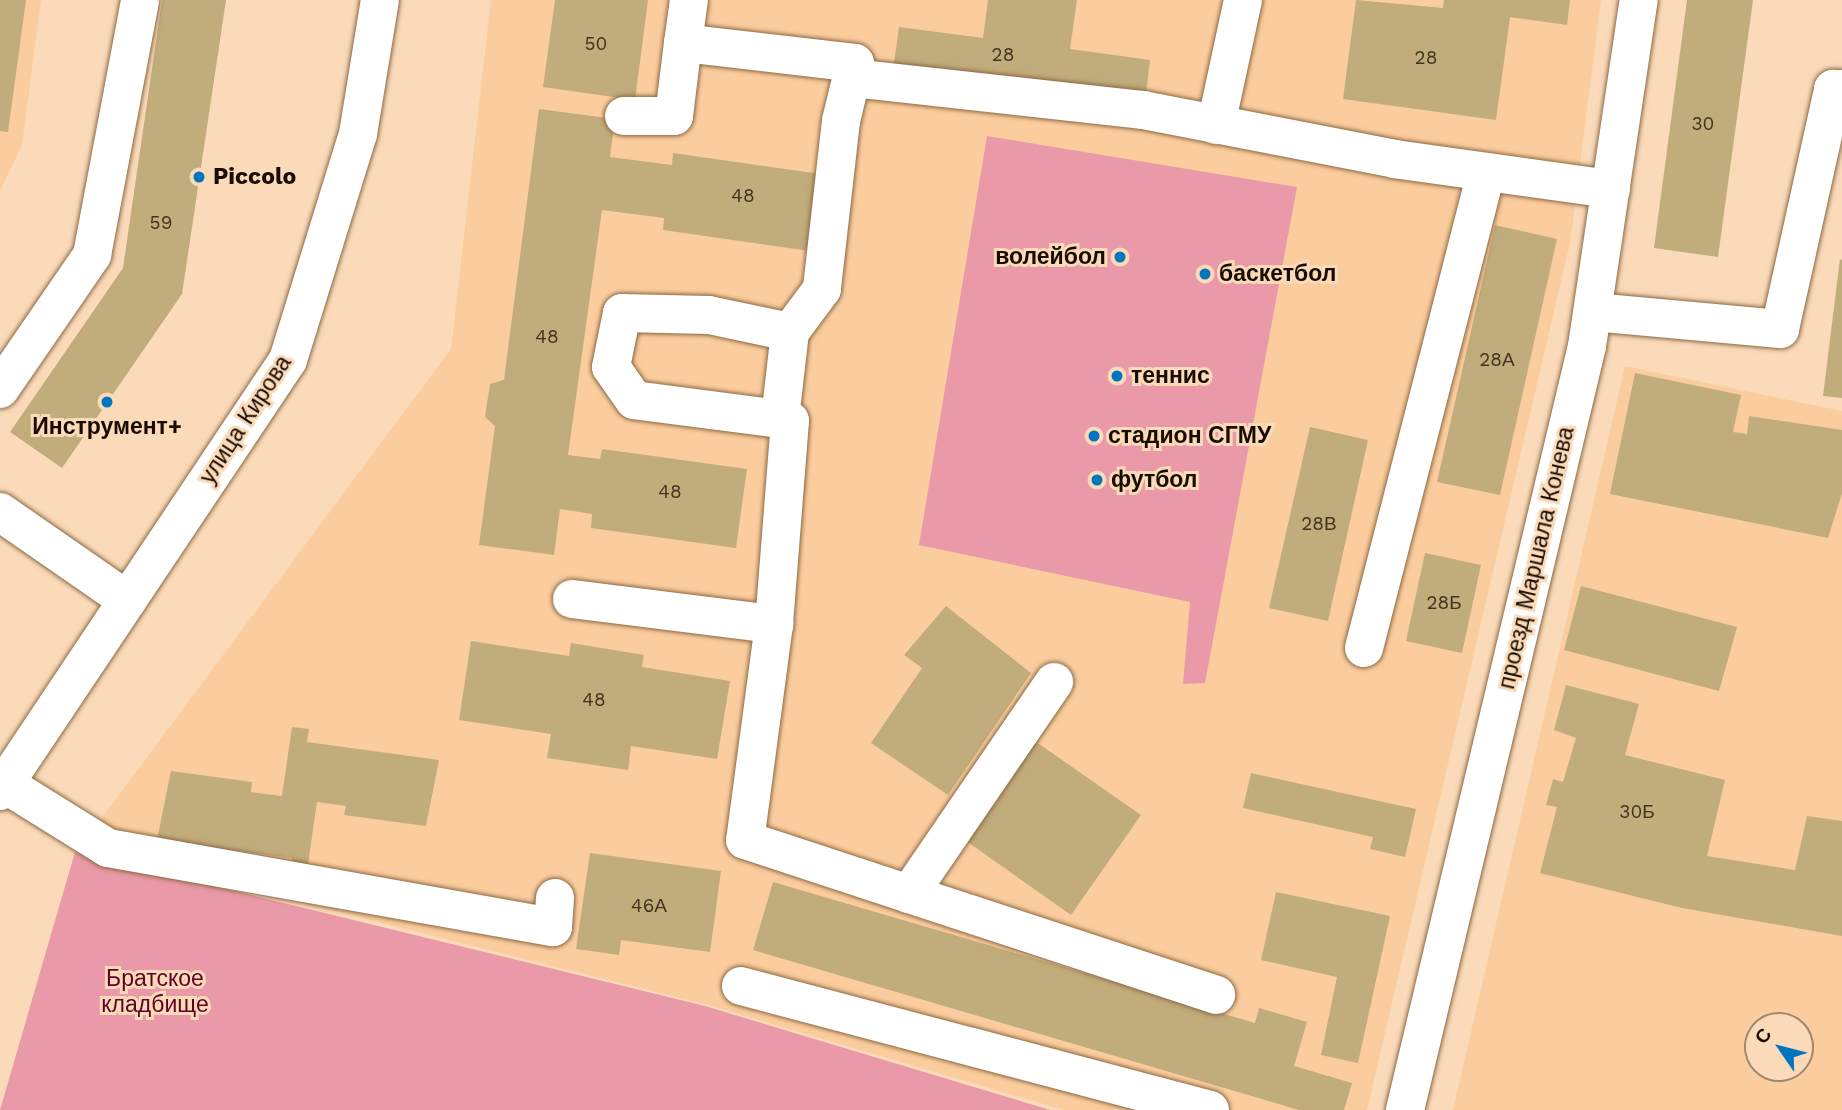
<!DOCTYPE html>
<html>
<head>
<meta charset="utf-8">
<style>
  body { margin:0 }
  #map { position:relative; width:1842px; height:1110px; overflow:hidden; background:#fadab9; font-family:"Work Sans",sans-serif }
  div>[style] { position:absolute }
  .built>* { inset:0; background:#fbcd9e }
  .green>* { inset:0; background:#e999a7 }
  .building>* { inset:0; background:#c1ac7b }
  .roads { filter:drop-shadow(0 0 2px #8c6943) drop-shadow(0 0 2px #8c6943) }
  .minor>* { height:38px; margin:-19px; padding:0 19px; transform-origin:19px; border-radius:19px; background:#fff }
  .major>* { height:38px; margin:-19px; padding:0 19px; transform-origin:19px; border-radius:19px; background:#fff }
  .dots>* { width:19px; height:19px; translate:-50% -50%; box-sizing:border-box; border:4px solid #fadab9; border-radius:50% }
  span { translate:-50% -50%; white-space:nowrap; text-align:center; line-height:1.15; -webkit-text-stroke:6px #fadab9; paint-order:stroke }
  .number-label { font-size:19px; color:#42331f }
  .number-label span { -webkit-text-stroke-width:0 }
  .poi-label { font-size:23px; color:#180b00; font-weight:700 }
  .left { translate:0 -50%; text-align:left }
  .right { translate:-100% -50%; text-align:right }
  .street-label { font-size:23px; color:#180b00 }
  .park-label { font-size:23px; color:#620026 }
  .north { position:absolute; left:1744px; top:1012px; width:70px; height:70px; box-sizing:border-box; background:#fadab9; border:2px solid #a0876f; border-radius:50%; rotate:305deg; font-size:19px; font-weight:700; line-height:28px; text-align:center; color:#180b00 }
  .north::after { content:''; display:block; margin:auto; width:24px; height:32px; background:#0374be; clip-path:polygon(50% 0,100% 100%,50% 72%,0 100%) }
</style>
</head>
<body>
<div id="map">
  <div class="built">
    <div style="clip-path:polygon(0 0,41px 0,22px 145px,0 191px)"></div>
    <div style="clip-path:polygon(491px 0,1601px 0,1570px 243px,1367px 1110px,1064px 1110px,708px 1005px,80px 847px,451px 349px)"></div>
    <div style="clip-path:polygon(evenodd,1625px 366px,1842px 411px,1842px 1110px,1453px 1110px,1625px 366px,1758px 1026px,1800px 1026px,1800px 1068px,1758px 1068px,1758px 1026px)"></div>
  </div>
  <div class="green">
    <div style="clip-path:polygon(987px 136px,1297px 187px,1205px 683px,1183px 684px,1190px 602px,919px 545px)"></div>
    <div style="clip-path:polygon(75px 852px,705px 1006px,1050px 1110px,0 1110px)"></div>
  </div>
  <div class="building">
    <div style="clip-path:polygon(0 0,26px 0,8px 132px,0 131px)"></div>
    <div style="clip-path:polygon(162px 0,226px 0,182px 294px,62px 468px,10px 432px,123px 268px)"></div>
    <div style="clip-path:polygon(555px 0,648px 0,635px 100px,543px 87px)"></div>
    <div style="clip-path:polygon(988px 0,1077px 0,1070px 49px,1150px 60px,1145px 103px,893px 70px,899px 27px,983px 38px)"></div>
    <div style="clip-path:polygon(1356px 0,1443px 8px,1444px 0,1570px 0,1567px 25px,1510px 17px,1496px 120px,1343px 99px)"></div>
    <div style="clip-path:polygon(1687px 0,1753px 0,1718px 257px,1654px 248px)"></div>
    <div style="clip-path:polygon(539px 109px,615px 119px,610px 157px,672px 165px,673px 153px,821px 174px,810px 251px,663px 230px,664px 218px,602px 210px,568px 455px,600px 459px,602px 449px,747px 469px,736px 548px,591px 528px,592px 514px,560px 509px,554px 555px,479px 545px,495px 426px,485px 417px,490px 384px,504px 380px)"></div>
    <div style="clip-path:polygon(1495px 225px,1557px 239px,1500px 495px,1437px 482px)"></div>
    <div style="clip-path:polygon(1840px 259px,1842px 260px,1842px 398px,1823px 396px)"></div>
    <div style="clip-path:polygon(1635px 373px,1741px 395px,1733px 432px,1747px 434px,1749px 416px,1842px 430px,1842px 493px,1828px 538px,1610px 494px)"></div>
    <div style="clip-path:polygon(1310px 427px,1368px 440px,1328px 621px,1269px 608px)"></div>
    <div style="clip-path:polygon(1425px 553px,1481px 565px,1462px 653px,1406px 641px)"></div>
    <div style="clip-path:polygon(1581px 586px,1737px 627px,1719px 691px,1564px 650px)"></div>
    <div style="clip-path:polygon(946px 606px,1031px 673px,948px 795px,871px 743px,922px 668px,904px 655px)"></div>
    <div style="clip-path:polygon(471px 641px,569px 656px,571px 643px,644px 655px,642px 667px,730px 681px,717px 759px,631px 746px,628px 770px,547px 758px,551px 734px,459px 720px)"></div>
    <div style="clip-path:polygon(1566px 685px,1639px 704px,1625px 755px,1725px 780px,1707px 856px,1795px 870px,1807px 816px,1842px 821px,1842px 936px,1682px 908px,1540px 873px,1557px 807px,1546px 805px,1553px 779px,1563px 782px,1576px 738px,1554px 730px)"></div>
    <div style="clip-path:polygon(292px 727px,309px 729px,307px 742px,439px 760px,426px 826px,344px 815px,346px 806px,317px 802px,307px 871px,291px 869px,292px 858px,157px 840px,171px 771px,252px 782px,251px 792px,282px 796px)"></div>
    <div style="clip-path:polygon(1029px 737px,1141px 815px,1071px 915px,959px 836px)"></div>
    <div style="clip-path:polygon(1251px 773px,1416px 809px,1405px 857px,1370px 849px,1373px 837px,1243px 808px)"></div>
    <div style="clip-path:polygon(590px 853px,721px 871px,710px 952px,621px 940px,619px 955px,576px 949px)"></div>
    <div style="clip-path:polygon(773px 882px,1255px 1023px,1259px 1008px,1307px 1022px,1294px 1066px,1352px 1083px,1344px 1110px,1299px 1110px,753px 950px)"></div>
    <div style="clip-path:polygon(1276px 892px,1390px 916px,1358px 1063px,1321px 1055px,1337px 977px,1261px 960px)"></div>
  </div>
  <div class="roads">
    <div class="minor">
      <div style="left:683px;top:43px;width:43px;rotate:-82.1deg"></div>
      <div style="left:852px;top:78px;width:293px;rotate:6.3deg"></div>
      <div style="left:1143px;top:110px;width:256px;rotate:11deg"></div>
      <div style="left:1394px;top:159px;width:219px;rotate:7.9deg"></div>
      <div style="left:624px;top:116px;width:50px"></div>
      <div style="left:674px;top:116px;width:74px;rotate:-83deg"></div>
      <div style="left:683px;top:43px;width:173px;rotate:6.6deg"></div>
      <div style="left:855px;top:63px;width:60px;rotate:103.6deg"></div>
      <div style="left:841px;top:121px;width:169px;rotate:96.5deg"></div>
      <div style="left:822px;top:289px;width:54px;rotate:126.7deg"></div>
      <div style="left:1216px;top:125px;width:128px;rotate:-77.8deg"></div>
      <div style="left:1593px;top:312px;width:188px;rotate:5.2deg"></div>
      <div style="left:1780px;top:329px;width:246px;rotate:-77.5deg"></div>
      <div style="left:1833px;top:89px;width:9px"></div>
      <div style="left:622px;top:313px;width:87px;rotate:1.3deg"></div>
      <div style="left:709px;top:315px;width:83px;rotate:11.9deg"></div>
      <div style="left:790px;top:332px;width:88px;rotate:96.6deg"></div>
      <div style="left:780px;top:419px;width:147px;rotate:-172.6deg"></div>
      <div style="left:634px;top:400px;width:40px;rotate:-124.9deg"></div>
      <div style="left:611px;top:367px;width:55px;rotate:-78.5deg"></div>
      <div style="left:0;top:389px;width:163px;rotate:-55.5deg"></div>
      <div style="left:92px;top:255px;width:259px;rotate:-79.3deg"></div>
      <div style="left:0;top:512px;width:155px;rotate:34.7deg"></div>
      <div style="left:572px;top:599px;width:204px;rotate:7.1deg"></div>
      <div style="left:774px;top:624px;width:204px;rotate:-85.5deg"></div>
      <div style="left:790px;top:421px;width:10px;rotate:-169deg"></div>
      <div style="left:774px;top:624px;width:218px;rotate:97.6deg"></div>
      <div style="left:745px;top:840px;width:496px;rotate:18.2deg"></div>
      <div style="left:1364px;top:648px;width:491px;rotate:-75.6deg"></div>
      <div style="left:5px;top:784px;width:121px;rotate:31.9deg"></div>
      <div style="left:108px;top:848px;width:452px;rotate:10.1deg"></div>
      <div style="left:553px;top:927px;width:29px;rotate:-86deg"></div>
      <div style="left:909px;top:894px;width:257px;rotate:-55.6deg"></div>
      <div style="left:741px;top:986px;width:485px;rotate:14.8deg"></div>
      <div style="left:1405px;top:1110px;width:785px;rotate:-76.6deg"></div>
      <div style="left:1587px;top:346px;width:350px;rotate:-81.5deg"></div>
    </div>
    <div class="major">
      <div style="left:0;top:791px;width:518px;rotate:-56.25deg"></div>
      <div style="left:288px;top:360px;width:237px;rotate:-72.8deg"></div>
      <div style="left:358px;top:134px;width:136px;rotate:-80.7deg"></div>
    </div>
  </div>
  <div class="dots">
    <div style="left:199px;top:177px;background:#0374be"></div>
    <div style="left:1120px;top:257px;background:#0374be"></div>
    <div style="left:1205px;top:274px;background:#0374be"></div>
    <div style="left:1117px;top:376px;background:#0374be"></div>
    <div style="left:107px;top:402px;background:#0374be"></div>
    <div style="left:1094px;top:436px;background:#0374be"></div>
    <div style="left:1097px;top:480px;background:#0374be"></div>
  </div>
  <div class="number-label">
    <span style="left:596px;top:44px">50</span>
    <span style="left:1003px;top:55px">28</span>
    <span style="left:1426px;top:58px">28</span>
    <span style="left:1703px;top:124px">30</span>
    <span style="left:743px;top:196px">48</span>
    <span style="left:161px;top:223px">59</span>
    <span style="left:547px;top:337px">48</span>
    <span style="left:1497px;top:360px">28А</span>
    <span style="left:670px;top:492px">48</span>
    <span style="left:1319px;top:524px">28В</span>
    <span style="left:1444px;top:603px">28Б</span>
    <span style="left:594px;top:700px">48</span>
    <span style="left:1637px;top:812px">30Б</span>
    <span style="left:649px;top:906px">46А</span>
  </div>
  <div class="poi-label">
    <span class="left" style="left:213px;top:177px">Piccolo</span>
    <span class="right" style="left:1106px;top:257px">волейбол</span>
    <span class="left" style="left:1219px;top:274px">баскетбол</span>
    <span class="left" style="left:1131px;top:376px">теннис</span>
    <span style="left:107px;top:427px">Инструмент+</span>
    <span class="left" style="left:1108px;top:436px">стадион СГМУ</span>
    <span class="left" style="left:1111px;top:480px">футбол</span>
  </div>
  <div class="street-label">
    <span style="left:246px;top:420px;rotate:-57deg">улица Кирова</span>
    <span style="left:1537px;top:558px;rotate:-77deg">проезд Маршала Конева</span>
  </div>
  <div class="park-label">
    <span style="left:155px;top:992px">Братское<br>кладбище</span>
  </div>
  <div class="north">С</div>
</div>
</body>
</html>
